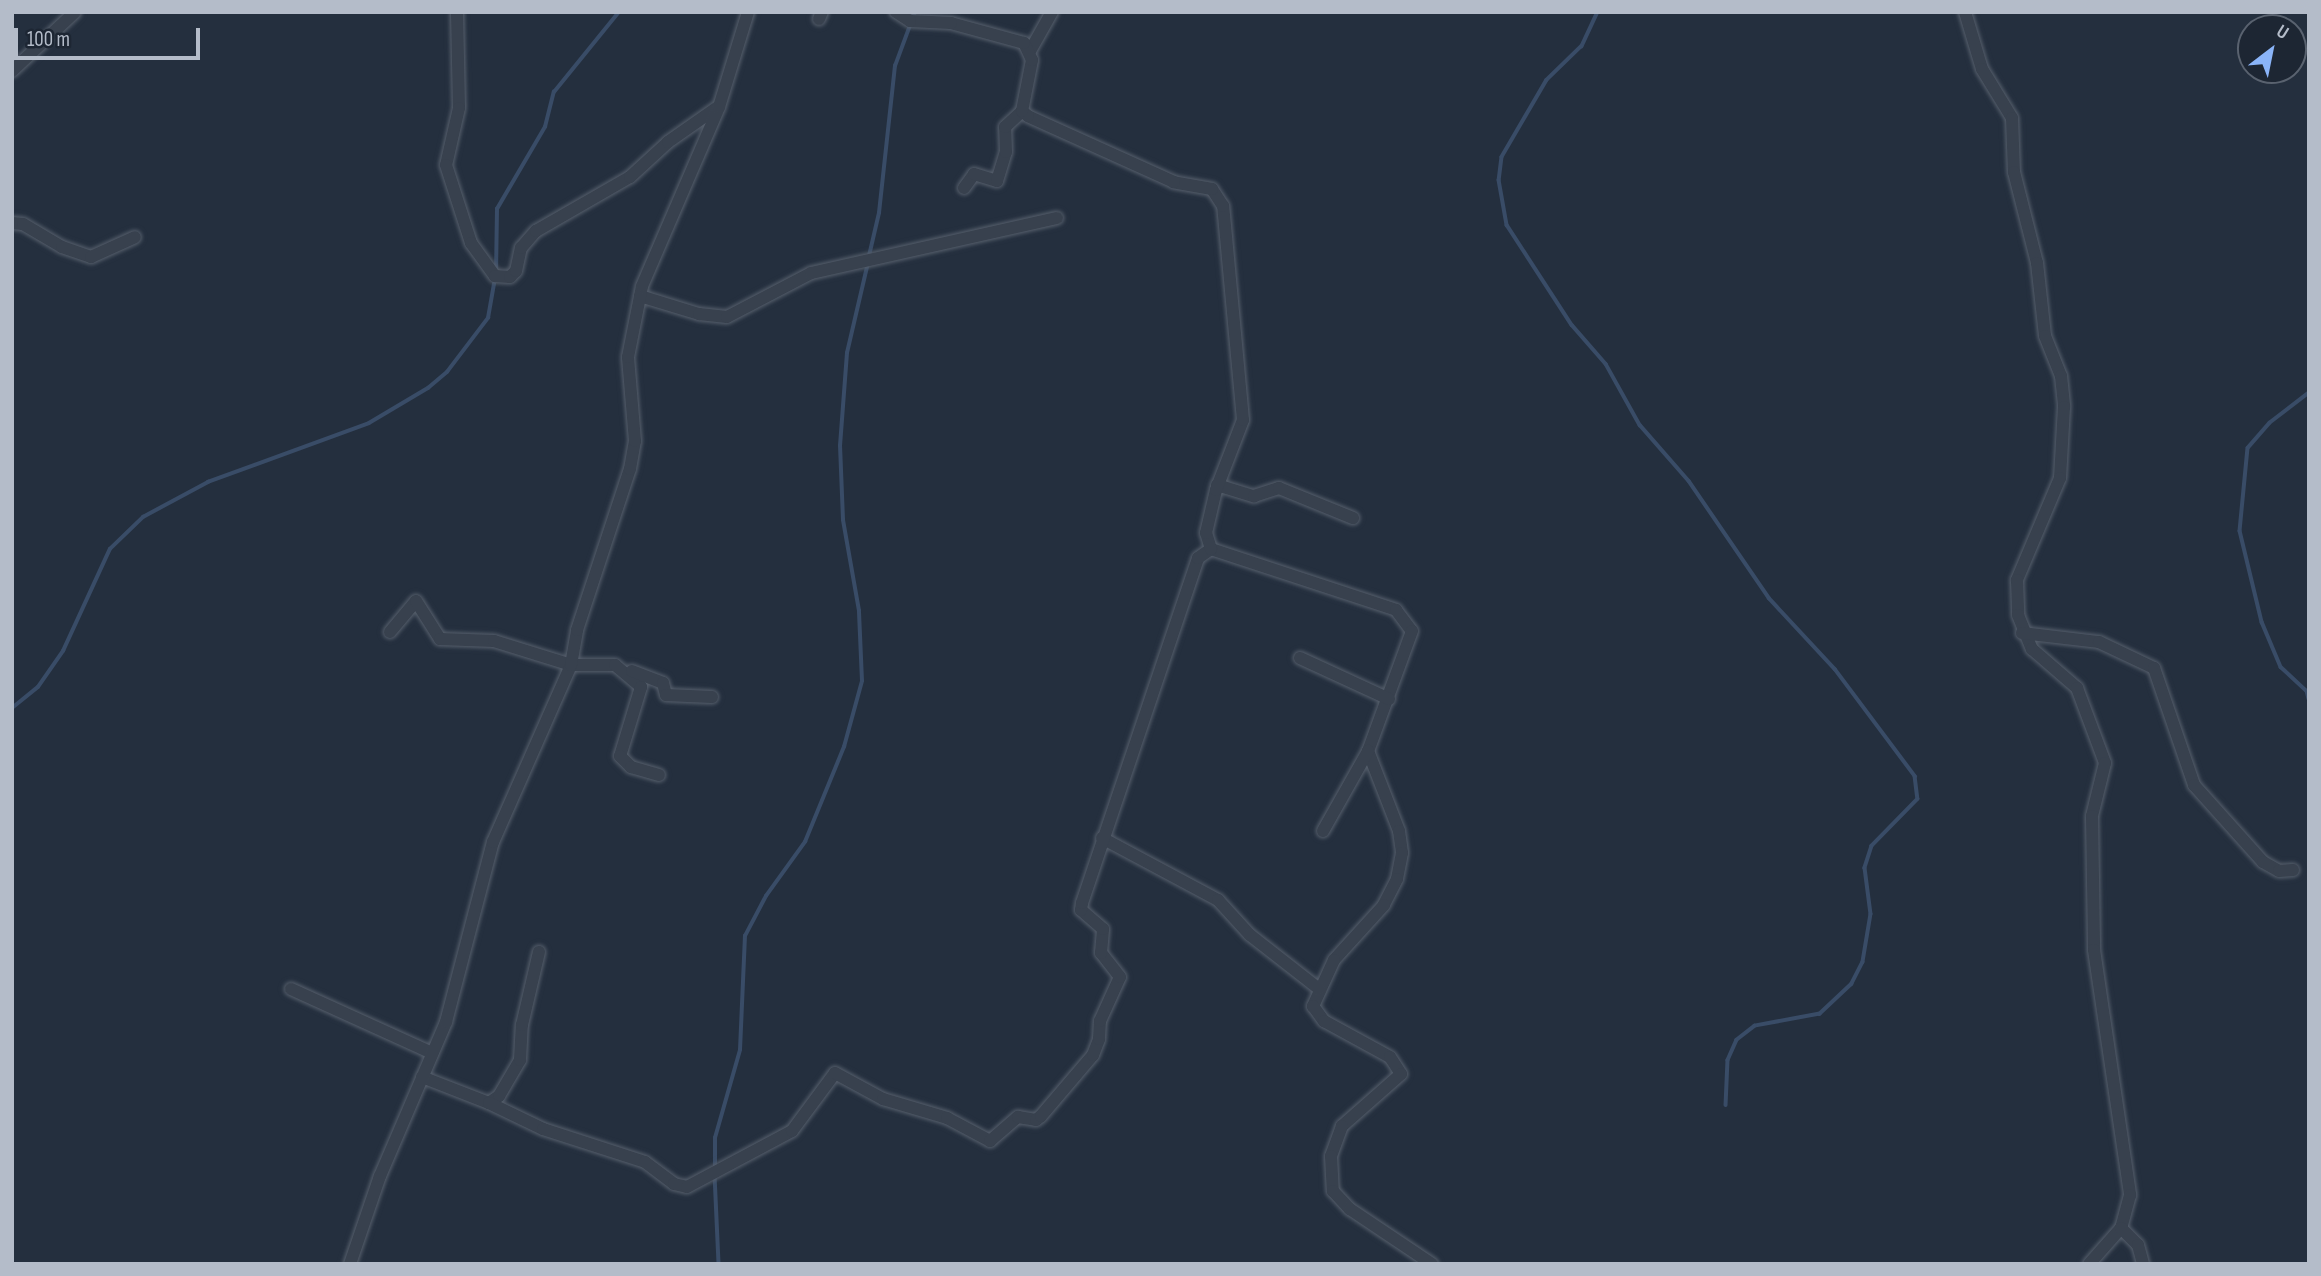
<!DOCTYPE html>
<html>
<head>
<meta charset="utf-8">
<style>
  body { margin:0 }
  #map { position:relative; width:2321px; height:1276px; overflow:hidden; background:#242f3e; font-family:"Sofia Sans Condensed",sans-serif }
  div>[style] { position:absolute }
  .stream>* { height:3.5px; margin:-1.75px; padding:0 1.75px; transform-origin:1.75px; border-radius:1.75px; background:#394c67 }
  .roads { filter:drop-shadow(0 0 2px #565f6c) drop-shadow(0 0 2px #565f6c) }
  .street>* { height:12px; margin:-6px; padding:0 6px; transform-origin:6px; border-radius:6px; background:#38414e }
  span { translate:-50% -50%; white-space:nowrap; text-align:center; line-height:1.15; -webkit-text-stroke:6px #1d2633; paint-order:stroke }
  .frame { position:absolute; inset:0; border:14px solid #b4bcc9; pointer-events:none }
  .north { position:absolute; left:2237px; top:14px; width:70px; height:70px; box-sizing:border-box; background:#1d2633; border:2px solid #59626f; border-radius:50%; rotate:32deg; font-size:19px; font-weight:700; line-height:28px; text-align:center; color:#b4bcc9 }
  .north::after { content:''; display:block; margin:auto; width:24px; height:32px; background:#8ab4f8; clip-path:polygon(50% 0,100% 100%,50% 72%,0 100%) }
  .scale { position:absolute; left:14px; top:28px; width:186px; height:32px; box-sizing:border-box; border:4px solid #b4bcc9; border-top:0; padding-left:9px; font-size:21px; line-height:24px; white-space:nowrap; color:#b4bcc9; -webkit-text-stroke:5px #1d2633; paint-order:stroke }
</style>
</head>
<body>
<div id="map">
  <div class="stream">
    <div style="left:1598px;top:12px;width:38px;rotate:115deg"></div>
    <div style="left:1582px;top:46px;width:49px;rotate:135.8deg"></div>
    <div style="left:1547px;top:80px;width:89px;rotate:120.3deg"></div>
    <div style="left:1502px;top:157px;width:23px;rotate:97deg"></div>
    <div style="left:1499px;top:180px;width:46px;rotate:79.9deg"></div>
    <div style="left:1507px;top:225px;width:119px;rotate:57deg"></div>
    <div style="left:1572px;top:325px;width:52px;rotate:48.9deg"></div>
    <div style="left:1606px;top:364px;width:70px;rotate:60.9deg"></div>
    <div style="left:1640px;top:425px;width:74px;rotate:48.8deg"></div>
    <div style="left:1689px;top:481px;width:142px;rotate:55.6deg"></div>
    <div style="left:1769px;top:598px;width:97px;rotate:47.1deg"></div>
    <div style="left:1835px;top:669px;width:134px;rotate:53.2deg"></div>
    <div style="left:1915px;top:776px;width:23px;rotate:83deg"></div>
    <div style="left:1918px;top:799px;width:66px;rotate:134.4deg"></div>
    <div style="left:1872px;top:846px;width:23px;rotate:108deg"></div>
    <div style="left:1865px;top:868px;width:46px;rotate:82.6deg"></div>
    <div style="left:1871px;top:914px;width:49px;rotate:99.5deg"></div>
    <div style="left:1863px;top:962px;width:25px;rotate:117deg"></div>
    <div style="left:1852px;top:984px;width:44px;rotate:136.8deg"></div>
    <div style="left:1820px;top:1014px;width:66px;rotate:169.5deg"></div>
    <div style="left:1755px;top:1026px;width:23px;rotate:142deg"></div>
    <div style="left:1737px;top:1040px;width:22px;rotate:114deg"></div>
    <div style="left:1728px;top:1060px;width:45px;rotate:92.5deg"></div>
    <div style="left:869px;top:256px;width:44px;rotate:-76.9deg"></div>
    <div style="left:879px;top:213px;width:148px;rotate:-83.8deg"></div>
    <div style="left:895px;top:66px;width:58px;rotate:-69.7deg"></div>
    <div style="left:496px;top:273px;width:64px;rotate:-89.1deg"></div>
    <div style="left:497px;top:209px;width:95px;rotate:-59.7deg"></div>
    <div style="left:545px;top:127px;width:36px;rotate:-76deg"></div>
    <div style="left:554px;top:92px;width:103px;rotate:-50.9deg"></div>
    <div style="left:2309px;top:393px;width:49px;rotate:142.4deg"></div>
    <div style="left:2270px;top:423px;width:33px;rotate:131deg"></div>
    <div style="left:2248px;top:448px;width:83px;rotate:95.5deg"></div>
    <div style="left:2240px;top:531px;width:94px;rotate:76.4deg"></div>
    <div style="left:2262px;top:622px;width:49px;rotate:67.1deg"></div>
    <div style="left:2281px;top:667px;width:35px;rotate:43deg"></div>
    <div style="left:2307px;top:691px;width:8px;rotate:76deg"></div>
    <div style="left:12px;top:708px;width:33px;rotate:-39deg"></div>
    <div style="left:38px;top:687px;width:44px;rotate:-55.2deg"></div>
    <div style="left:63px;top:651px;width:112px;rotate:-65.3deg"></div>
    <div style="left:110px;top:549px;width:46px;rotate:-44.1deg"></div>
    <div style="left:143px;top:517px;width:74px;rotate:-28.3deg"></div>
    <div style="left:208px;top:482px;width:171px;rotate:-20.1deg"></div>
    <div style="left:369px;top:423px;width:69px;rotate:-30.7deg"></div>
    <div style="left:428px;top:388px;width:25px;rotate:-40deg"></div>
    <div style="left:447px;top:372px;width:68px;rotate:-52.8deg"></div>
    <div style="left:488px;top:318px;width:39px;rotate:-80deg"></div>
    <div style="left:715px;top:1168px;width:30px;rotate:-90deg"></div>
    <div style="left:715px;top:1138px;width:91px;rotate:-74.1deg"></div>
    <div style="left:740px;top:1050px;width:114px;rotate:-87.5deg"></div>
    <div style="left:745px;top:936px;width:45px;rotate:-62.3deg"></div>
    <div style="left:766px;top:896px;width:67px;rotate:-54.2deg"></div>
    <div style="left:805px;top:842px;width:103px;rotate:-67.7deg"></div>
    <div style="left:844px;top:747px;width:68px;rotate:-74.7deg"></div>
    <div style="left:862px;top:681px;width:70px;rotate:-92.5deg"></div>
    <div style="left:859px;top:611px;width:92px;rotate:-100deg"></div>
    <div style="left:843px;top:520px;width:74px;rotate:-92.3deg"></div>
    <div style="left:840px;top:446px;width:93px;rotate:-85.7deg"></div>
    <div style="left:847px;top:353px;width:92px;rotate:-76.9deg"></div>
    <div style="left:715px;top:1175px;width:89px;rotate:87.4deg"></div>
  </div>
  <div class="roads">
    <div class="street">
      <div style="left:457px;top:12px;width:96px;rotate:88.8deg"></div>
      <div style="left:459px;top:108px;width:58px;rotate:102.8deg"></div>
      <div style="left:446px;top:165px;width:82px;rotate:72.2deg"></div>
      <div style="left:471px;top:243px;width:41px;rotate:54deg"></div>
      <div style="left:495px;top:276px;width:15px;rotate:4deg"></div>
      <div style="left:510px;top:277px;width:8px;rotate:-45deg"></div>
      <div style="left:516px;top:271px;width:24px;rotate:-78deg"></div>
      <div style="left:521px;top:248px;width:23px;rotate:-49deg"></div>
      <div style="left:536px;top:231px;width:108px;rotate:-29.9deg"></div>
      <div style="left:630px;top:177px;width:52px;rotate:-42.6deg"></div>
      <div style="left:668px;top:142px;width:61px;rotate:-35deg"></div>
      <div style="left:1965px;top:12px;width:59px;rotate:73.4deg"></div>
      <div style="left:1982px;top:69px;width:57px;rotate:58.5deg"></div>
      <div style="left:2012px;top:118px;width:54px;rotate:87.9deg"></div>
      <div style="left:2014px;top:172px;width:94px;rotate:75.8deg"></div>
      <div style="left:2037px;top:263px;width:73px;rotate:83.7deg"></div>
      <div style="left:2045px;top:336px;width:43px;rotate:68.2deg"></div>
      <div style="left:2061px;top:376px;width:31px;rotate:84deg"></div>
      <div style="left:2064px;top:407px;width:71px;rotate:93.2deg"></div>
      <div style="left:2060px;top:478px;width:111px;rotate:112.9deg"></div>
      <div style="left:2017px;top:580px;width:35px;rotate:88deg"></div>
      <div style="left:2018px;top:615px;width:37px;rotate:68deg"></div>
      <div style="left:2032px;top:649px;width:60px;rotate:40.9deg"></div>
      <div style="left:2077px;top:688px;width:80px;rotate:69.5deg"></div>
      <div style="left:2105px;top:763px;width:55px;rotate:103.8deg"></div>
      <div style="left:2092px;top:816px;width:134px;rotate:89.1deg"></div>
      <div style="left:2094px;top:950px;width:248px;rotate:81.6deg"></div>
      <div style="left:2130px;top:1195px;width:34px;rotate:105deg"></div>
      <div style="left:2121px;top:1228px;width:48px;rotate:131.6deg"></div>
      <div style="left:819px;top:19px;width:8px;rotate:-67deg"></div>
      <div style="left:1030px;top:51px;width:45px;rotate:-60.6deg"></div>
      <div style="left:12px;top:71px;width:86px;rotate:-43.1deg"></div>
      <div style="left:964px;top:188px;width:17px;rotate:-54deg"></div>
      <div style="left:974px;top:174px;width:24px;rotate:17deg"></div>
      <div style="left:997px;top:181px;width:30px;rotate:-73deg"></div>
      <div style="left:1006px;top:152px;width:25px;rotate:-92deg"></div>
      <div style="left:1005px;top:127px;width:23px;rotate:-43deg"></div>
      <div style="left:12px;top:223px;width:11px;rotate:5deg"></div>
      <div style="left:23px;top:224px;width:45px;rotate:30.5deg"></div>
      <div style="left:62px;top:247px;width:31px;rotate:19deg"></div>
      <div style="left:91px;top:257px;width:48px;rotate:-24.4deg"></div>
      <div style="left:640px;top:296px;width:62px;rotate:17deg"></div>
      <div style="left:699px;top:314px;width:28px;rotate:6deg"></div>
      <div style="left:727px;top:317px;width:95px;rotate:-27.6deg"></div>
      <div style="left:811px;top:273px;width:252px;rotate:-12.6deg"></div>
      <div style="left:1217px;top:485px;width:39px;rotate:17deg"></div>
      <div style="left:1254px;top:496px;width:26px;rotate:-18deg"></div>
      <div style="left:1279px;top:488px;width:80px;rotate:22.1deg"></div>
      <div style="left:1211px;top:549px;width:195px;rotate:18.2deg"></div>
      <div style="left:1396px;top:610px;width:26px;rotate:53deg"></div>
      <div style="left:1412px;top:631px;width:128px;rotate:110.1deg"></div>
      <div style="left:1368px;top:751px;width:86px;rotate:68.8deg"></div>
      <div style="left:1399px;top:831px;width:22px;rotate:82deg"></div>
      <div style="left:1402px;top:853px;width:26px;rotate:101deg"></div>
      <div style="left:1397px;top:879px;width:29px;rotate:117deg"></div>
      <div style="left:1384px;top:905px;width:74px;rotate:132.3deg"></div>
      <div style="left:1334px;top:960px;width:51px;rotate:114.5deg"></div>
      <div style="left:1313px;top:1006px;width:19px;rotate:54deg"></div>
      <div style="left:1324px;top:1021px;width:75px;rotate:28.6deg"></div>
      <div style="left:1390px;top:1057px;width:20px;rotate:57deg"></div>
      <div style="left:1401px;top:1074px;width:79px;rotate:138.6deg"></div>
      <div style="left:1342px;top:1126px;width:32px;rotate:110deg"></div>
      <div style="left:1331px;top:1156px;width:35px;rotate:87deg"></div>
      <div style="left:1333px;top:1191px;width:25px;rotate:47deg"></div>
      <div style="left:1350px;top:1209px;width:99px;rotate:33.9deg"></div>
      <div style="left:390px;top:632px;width:40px;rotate:-50deg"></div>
      <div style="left:416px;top:601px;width:45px;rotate:57.7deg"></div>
      <div style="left:440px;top:639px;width:54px;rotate:2.1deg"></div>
      <div style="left:494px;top:641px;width:81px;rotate:17.3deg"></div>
      <div style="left:571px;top:665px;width:44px"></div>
      <div style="left:615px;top:665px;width:34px;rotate:40deg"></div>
      <div style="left:641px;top:687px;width:72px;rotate:106.9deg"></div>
      <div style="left:620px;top:756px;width:16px;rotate:45deg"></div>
      <div style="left:631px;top:767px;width:29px;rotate:16deg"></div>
      <div style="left:2022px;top:633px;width:78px;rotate:6.7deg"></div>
      <div style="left:2099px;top:642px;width:61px;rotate:25.3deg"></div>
      <div style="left:2154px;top:668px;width:124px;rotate:71.1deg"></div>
      <div style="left:2194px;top:785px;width:103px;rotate:48.1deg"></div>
      <div style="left:2263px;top:862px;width:18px;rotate:29deg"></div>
      <div style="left:2279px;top:871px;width:14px;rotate:-4deg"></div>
      <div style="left:1300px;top:658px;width:98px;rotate:24.7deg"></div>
      <div style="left:632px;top:671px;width:33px;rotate:21deg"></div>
      <div style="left:663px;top:683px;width:12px;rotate:76deg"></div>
      <div style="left:666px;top:695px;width:46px;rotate:2.5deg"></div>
      <div style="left:1323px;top:831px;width:92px;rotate:-60.6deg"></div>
      <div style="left:1102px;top:838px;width:132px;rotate:28.1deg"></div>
      <div style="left:1218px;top:900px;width:47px;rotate:47.6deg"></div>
      <div style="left:1250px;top:935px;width:88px;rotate:38deg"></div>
      <div style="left:291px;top:989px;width:155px;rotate:24.4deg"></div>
      <div style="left:422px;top:1077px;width:72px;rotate:21.2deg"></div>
      <div style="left:489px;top:1103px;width:12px;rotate:-35deg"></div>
      <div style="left:499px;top:1096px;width:42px;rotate:-59.7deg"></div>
      <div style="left:520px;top:1060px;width:35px;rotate:-87deg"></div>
      <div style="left:522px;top:1025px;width:75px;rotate:-76.9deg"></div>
      <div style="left:489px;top:1103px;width:60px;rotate:25.7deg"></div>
      <div style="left:543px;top:1129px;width:107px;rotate:17.9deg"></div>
      <div style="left:645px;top:1162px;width:36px;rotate:37deg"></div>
      <div style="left:674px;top:1184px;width:13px;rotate:13deg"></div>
      <div style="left:687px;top:1187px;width:119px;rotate:-28.1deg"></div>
      <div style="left:792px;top:1131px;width:72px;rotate:-53.4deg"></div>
      <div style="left:835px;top:1073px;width:55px;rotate:28.4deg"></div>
      <div style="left:883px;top:1099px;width:67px;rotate:16.5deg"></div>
      <div style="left:947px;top:1118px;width:49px;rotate:28.1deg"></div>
      <div style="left:990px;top:1141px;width:37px;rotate:-41deg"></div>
      <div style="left:1018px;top:1117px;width:18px;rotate:9deg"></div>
      <div style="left:1036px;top:1120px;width:6px;rotate:-39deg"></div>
      <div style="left:1041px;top:1116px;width:80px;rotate:-49.6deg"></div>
      <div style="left:1093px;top:1055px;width:17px;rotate:-69deg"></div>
      <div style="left:1099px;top:1039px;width:18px;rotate:-87deg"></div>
      <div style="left:1100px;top:1021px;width:48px;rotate:-65.6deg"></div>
      <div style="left:1120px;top:977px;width:31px;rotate:-128deg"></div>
      <div style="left:1101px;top:953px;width:24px;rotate:-85deg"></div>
      <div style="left:1103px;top:929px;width:29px;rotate:-139deg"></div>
      <div style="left:1081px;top:910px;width:7px;rotate:-82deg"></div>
      <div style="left:1082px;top:903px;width:364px;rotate:-71.4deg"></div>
      <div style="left:1198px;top:558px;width:16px;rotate:-35deg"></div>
      <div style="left:1211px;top:549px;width:17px;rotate:-107deg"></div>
      <div style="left:1206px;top:533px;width:44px;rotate:-76.9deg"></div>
      <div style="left:1216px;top:490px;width:75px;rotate:-68.9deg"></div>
      <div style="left:1243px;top:420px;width:215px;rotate:-95.3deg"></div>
      <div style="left:1223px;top:206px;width:20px;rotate:-123deg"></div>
      <div style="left:1212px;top:189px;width:39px;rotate:-170deg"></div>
      <div style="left:1174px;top:182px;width:160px;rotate:-155.7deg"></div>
      <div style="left:1028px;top:116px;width:8px;rotate:-140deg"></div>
      <div style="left:1022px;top:111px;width:52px;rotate:-78.9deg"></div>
      <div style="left:1032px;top:60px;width:19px;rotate:-115deg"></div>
      <div style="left:1024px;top:43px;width:76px;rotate:-164.7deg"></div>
      <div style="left:951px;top:23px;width:41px;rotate:-177.2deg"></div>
      <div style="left:910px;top:21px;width:17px;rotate:-147deg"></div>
      <div style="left:2121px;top:1228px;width:24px;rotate:45deg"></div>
      <div style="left:2138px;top:1245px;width:20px;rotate:75deg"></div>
      <div style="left:350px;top:1264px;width:93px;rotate:-71.2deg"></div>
      <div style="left:380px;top:1176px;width:168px;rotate:-66.8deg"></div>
      <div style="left:446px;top:1022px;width:186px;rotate:-75.4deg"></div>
      <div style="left:493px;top:842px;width:193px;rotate:-66.2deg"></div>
      <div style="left:571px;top:665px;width:36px;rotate:-80deg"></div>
      <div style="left:577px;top:630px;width:169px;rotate:-71.8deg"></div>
      <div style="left:630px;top:469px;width:28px;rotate:-80deg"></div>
      <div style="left:635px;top:441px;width:84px;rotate:-94.8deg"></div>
      <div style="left:628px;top:357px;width:72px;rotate:-78.8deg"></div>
      <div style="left:642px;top:286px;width:195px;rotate:-66.7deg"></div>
      <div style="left:719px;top:107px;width:99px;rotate:-73deg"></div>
    </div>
  </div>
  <div class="frame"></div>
  <div class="north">U</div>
  <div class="scale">100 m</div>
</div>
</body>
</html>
